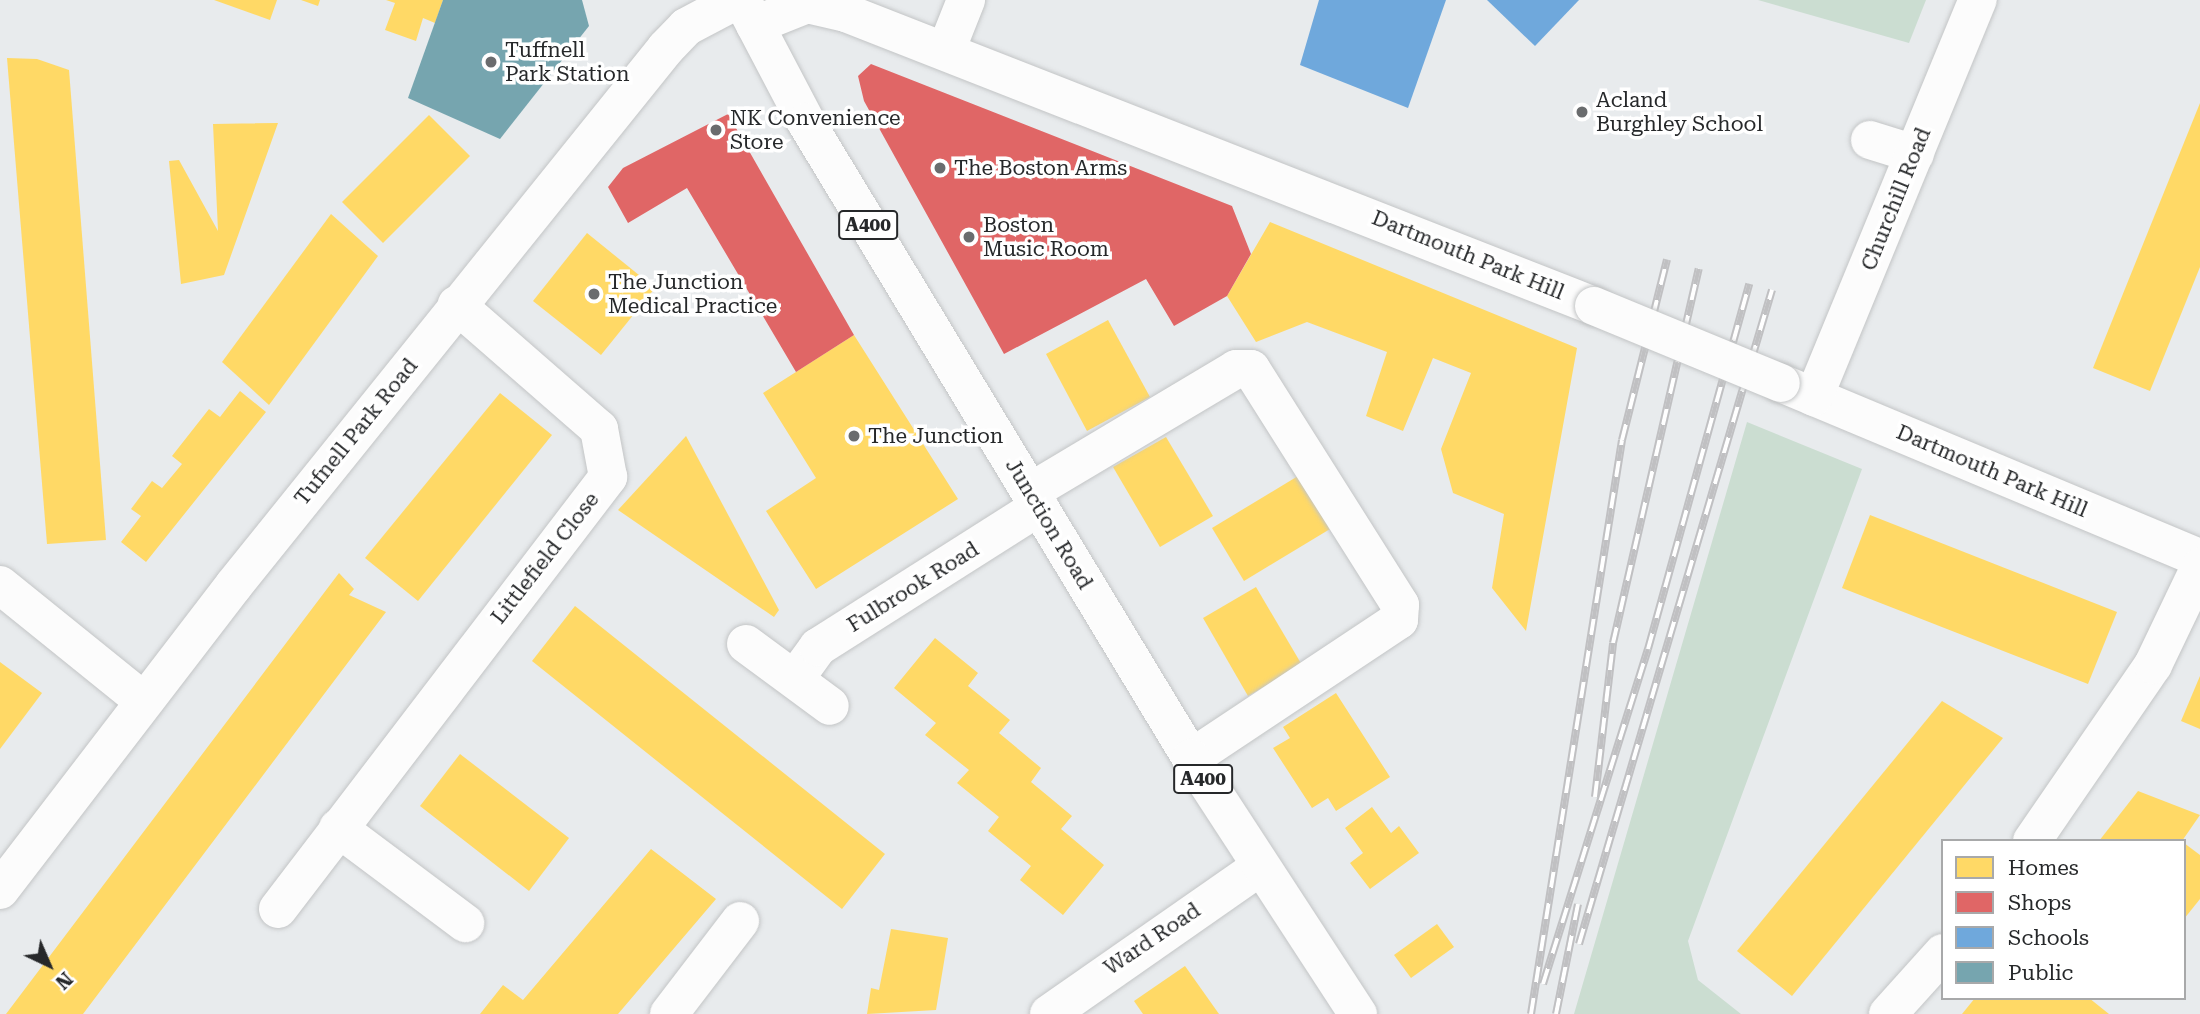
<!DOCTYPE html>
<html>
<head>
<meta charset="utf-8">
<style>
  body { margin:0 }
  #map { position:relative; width:2200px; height:1014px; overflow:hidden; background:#e8ebed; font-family:"Roboto Serif",serif }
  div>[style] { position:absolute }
  .green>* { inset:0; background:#cbddd1 }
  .homes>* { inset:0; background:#ffd966 }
  .shops>* { inset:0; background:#e06666 }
  .schools>* { inset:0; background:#6fa8dc }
  .public>* { inset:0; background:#76a5af }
  .roads { filter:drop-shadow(0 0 2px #c3c5c6) drop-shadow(0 0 2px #c3c5c6) }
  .minor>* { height:38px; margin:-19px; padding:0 19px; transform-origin:19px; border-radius:19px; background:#fcfcfc }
  .major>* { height:38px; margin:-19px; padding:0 19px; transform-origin:19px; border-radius:19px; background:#fcfcfc }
  .rail>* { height:8px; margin-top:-4px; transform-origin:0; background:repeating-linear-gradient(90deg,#fff 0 16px,#c0c0c2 0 32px); box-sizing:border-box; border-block:2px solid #c0c0c2 }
  .bridges { filter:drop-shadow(0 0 2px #c3c5c6) drop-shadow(0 0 2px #c3c5c6) }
  .minor-bridge>* { height:38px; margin:-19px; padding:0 19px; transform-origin:19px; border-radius:19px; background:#fcfcfc }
  .dots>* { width:19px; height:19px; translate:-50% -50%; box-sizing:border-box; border:4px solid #fff; border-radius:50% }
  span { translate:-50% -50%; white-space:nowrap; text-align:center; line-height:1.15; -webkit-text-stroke:7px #fff; paint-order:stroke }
  .shield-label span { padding:2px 5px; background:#fff; border:2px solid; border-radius:5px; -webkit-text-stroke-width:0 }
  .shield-label { font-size:19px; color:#26282a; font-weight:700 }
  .poi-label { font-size:21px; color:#26282a }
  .left { translate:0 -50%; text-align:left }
  .street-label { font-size:21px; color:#26282a }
  .legend { position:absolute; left:1941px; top:839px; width:245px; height:161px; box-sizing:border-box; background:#fff; border:2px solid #a8a9aa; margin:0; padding:9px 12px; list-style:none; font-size:21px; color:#26282a }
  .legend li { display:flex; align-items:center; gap:14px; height:35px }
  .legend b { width:35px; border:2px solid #a8a9aa }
  .north { position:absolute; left:14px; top:930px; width:70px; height:70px; -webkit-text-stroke:5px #fff; paint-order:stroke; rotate:136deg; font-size:19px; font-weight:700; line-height:28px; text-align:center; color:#26282a }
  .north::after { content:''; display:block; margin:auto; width:24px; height:32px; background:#26282a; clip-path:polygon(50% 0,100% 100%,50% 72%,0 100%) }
</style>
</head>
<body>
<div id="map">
  <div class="green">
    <div style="clip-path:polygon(1758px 0,1926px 0,1909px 43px)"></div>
    <div style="clip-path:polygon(1747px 422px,1862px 469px,1688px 941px,1698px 980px,1741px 1014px,1574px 1014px)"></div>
  </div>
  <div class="homes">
    <div style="clip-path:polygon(214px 0,277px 0,270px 20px)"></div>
    <div style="clip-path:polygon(301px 0,320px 0,318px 6px)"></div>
    <div style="clip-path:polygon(386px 0,443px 0,435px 23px,423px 18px,416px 41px,385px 30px,395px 3px)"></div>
    <div style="clip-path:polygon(7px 58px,37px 59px,69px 70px,106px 540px,47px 544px)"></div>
    <div style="clip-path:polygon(2200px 103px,2200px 267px,2150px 391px,2093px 368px)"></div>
    <div style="clip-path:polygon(429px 115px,470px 156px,383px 243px,342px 202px)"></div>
    <div style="clip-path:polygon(278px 123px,224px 275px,181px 284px,169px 161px,179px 160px,218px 231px,213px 124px)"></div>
    <div style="clip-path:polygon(331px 214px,378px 256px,269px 405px,222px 362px)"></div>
    <div style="clip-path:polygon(1270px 222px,1577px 348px,1526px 631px,1492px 588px,1504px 514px,1453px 493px,1441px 449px,1471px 373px,1433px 358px,1403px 431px,1366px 416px,1387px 352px,1307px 322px,1256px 342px,1227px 296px)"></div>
    <div style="clip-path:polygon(587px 233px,655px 288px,601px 355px,533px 301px)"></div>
    <div style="clip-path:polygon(1108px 320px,1150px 397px,1087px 431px,1046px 354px)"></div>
    <div style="clip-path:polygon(854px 335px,958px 499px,816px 589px,766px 511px,816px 478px,763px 393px)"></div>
    <div style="clip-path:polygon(240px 391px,266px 412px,146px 562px,121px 542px,141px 516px,131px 509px,152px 481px,162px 488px,182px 464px,172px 456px,209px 409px,220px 417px)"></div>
    <div style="clip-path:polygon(500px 393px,552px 435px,418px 601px,365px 558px)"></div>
    <div style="clip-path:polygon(686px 436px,779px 610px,774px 617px,618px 510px)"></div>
    <div style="clip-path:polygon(1166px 437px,1213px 516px,1160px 547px,1113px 467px)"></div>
    <div style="clip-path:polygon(1303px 473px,1335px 526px,1244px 581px,1212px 528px)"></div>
    <div style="clip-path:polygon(1870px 515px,2117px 612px,2088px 684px,1842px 588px)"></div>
    <div style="clip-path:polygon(339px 573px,354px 589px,349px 595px,386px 612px,83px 1014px,6px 1014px)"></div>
    <div style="clip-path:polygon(1256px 587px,1302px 665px,1248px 696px,1203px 618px)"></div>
    <div style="clip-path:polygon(575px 606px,885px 854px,842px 909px,532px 661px)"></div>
    <div style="clip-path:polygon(935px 638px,978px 673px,968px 686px,1010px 720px,999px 733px,1041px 768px,1031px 782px,1072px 816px,1061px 829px,1104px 865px,1063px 915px,1020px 880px,1031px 866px,988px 831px,999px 817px,957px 783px,969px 770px,925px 735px,936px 723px,894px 688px)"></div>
    <div style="clip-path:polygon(0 662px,42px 693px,0 749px)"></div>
    <div style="clip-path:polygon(2200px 676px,2200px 729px,2181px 721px)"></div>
    <div style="clip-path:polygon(1336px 693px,1390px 777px,1336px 811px,1328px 798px,1312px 808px,1273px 748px,1290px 738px,1283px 727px)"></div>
    <div style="clip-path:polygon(1942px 701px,2003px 738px,1792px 996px,1737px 951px)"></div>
    <div style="clip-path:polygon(460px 754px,569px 838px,529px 891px,420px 806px)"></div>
    <div style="clip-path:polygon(2138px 791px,2200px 815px,2182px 841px,2099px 841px)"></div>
    <div style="clip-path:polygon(1372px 807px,1391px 833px,1399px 826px,1419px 853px,1370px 889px,1350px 863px,1363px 853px,1345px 828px)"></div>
    <div style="clip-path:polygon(2184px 843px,2200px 855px,2200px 899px,2184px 919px)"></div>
    <div style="clip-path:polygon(651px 849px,716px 899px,618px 1014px,480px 1014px,503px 985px,523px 1000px)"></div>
    <div style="clip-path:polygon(1437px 924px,1454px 947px,1411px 978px,1394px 955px)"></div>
    <div style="clip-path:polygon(891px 929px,948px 938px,936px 1010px,867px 1014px,871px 988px,879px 990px)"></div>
    <div style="clip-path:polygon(1185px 966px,1219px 1014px,1143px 1014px,1134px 1001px)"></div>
    <div style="clip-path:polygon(1975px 998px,2089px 998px,2109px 1014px,1962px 1014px)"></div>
  </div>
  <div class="shops">
    <div style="clip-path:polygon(871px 64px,1232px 206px,1251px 254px,1227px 296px,1174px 326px,1146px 279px,1004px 354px,864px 101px,858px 76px)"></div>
    <div style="clip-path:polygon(728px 114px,854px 335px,796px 372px,687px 188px,628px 223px,608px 187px,623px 168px)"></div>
  </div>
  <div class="schools">
    <div style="clip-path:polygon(1319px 0,1446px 0,1408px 108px,1300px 65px)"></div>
    <div style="clip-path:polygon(1487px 0,1579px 0,1535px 46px)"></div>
  </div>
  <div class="public">
    <div style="clip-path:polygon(443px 0,582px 0,589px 26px,500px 139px,408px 98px)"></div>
  </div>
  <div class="roads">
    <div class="minor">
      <div style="left:755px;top:25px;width:56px;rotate:-22deg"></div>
      <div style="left:807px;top:4px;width:40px;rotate:13deg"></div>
      <div style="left:846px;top:13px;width:803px;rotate:21.39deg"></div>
      <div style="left:947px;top:48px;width:52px;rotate:-68.4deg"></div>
      <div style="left:1870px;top:140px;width:47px;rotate:17.3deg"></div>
      <div style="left:1781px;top:383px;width:454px;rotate:22.7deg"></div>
      <div style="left:1814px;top:397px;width:430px;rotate:-67.6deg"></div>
      <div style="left:1030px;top:492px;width:240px;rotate:-30.8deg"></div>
      <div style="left:1236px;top:369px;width:15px"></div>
      <div style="left:1251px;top:369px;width:279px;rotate:57.7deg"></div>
      <div style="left:1400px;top:605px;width:15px;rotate:94deg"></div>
      <div style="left:1399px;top:620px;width:250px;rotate:146.4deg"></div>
      <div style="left:0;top:585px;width:185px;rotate:38.9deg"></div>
      <div style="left:746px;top:644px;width:104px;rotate:36.4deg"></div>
      <div style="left:797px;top:676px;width:36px;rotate:-54deg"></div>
      <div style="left:818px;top:647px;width:262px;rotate:-32.4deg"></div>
      <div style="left:338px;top:828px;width:159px;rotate:36.8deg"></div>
      <div style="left:2032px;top:841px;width:214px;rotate:-55.5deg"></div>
      <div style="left:2153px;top:665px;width:109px;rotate:-64.4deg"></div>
      <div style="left:0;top:890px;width:384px;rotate:-52.5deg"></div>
      <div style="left:234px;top:585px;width:689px;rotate:-51.18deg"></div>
      <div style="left:666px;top:48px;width:29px;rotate:-46deg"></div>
      <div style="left:686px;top:27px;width:58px;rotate:-27.9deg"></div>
      <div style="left:278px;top:909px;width:544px;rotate:-52.62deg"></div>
      <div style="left:608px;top:477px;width:49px;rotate:-100.6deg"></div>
      <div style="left:599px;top:429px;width:189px;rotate:-138.9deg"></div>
      <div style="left:669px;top:1014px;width:117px;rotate:-52.6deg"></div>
      <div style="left:1049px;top:1014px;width:255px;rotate:-34.9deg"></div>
      <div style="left:1888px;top:1014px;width:82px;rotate:-48deg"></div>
    </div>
    <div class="major">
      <div style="left:742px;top:0;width:138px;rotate:62.3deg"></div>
      <div style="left:806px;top:122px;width:743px;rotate:58.81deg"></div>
      <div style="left:1191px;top:758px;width:306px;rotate:56.9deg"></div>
    </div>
  </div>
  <div class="rail">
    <div style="left:1595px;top:797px;width:155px;rotate:-83.3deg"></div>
    <div style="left:1613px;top:643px;width:384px;rotate:-77.1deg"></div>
    <div style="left:1579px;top:944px;width:682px;rotate:-73.56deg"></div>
    <div style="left:1543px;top:984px;width:351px;rotate:-72.6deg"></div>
    <div style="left:1648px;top:649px;width:379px;rotate:-74.5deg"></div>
    <div style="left:1531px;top:1014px;width:581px;rotate:-80.99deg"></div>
    <div style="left:1622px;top:440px;width:186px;rotate:-76deg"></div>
    <div style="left:1556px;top:1014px;width:112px;rotate:-78.7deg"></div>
  </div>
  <div class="bridges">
    <div class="minor-bridge">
      <div style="left:1594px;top:306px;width:202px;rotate:22.4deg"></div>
    </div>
  </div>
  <div class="dots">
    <div style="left:491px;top:62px;background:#6a6c6e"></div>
    <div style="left:1582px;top:112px;background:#6a6c6e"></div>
    <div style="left:716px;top:130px;background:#6a6c6e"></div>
    <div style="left:940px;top:168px;background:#6a6c6e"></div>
    <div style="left:969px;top:237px;background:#6a6c6e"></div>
    <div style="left:594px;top:294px;background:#6a6c6e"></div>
    <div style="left:854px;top:436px;background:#6a6c6e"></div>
  </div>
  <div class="shield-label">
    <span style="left:868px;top:225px">A400</span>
    <span style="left:1203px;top:779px">A400</span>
  </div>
  <div class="poi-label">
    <span class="left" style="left:505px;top:62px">Tuffnell<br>Park Station</span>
    <span class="left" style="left:1596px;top:112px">Acland<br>Burghley School</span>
    <span class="left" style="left:730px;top:130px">NK Convenience<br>Store</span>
    <span class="left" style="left:954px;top:168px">The Boston Arms</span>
    <span class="left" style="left:983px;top:237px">Boston<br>Music Room</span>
    <span class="left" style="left:608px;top:294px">The Junction<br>Medical Practice</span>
    <span class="left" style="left:868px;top:436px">The Junction</span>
  </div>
  <div class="street-label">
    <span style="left:1896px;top:199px;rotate:-68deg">Churchill Road</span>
    <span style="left:1468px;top:255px;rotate:22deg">Dartmouth Park Hill</span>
    <span style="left:356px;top:432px;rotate:-51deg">Tufnell Park Road</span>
    <span style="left:1992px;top:471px;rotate:23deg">Dartmouth Park Hill</span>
    <span style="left:1049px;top:524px;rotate:59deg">Junction Road</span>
    <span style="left:545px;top:558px;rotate:-52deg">Littlefield Close</span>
    <span style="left:913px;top:587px;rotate:-32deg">Fulbrook Road</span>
    <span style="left:1152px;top:939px;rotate:-34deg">Ward Road</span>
  </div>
  <ul class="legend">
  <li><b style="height:19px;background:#ffd966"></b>Homes</li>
  <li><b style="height:19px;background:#e06666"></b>Shops</li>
  <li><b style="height:19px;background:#6fa8dc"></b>Schools</li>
  <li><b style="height:19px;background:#76a5af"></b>Public</li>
  </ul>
  <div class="north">N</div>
</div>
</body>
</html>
